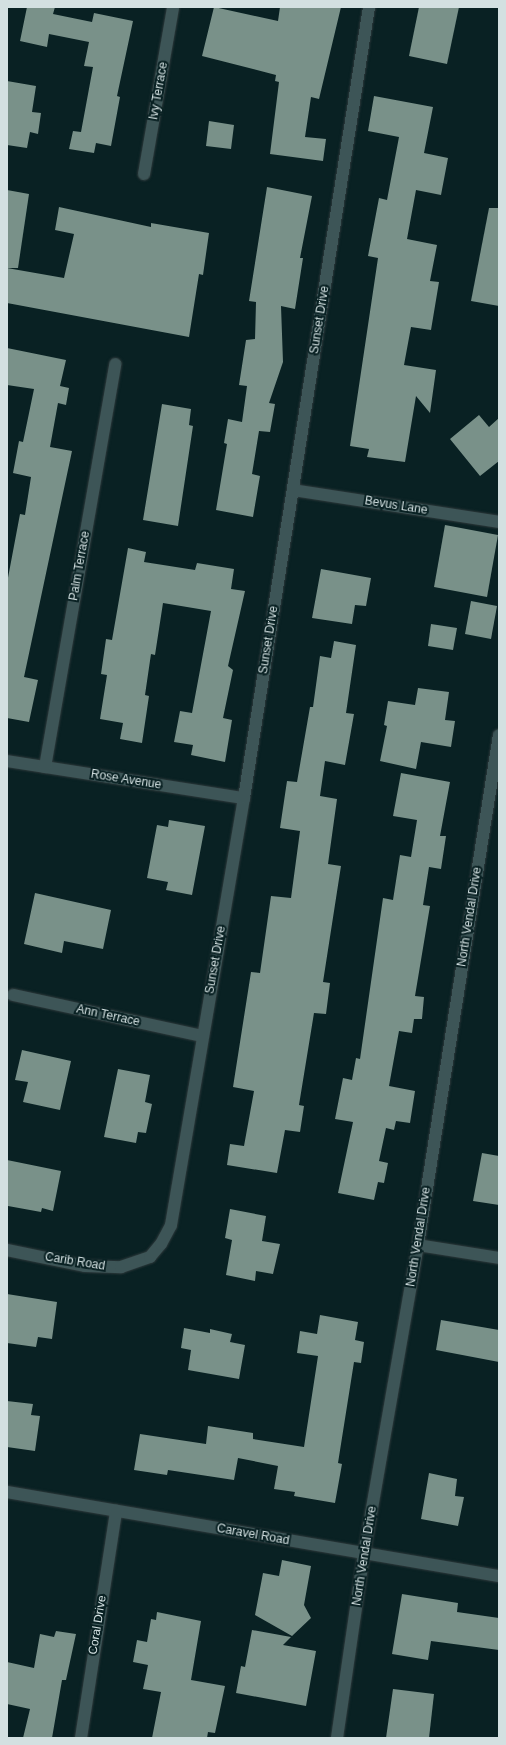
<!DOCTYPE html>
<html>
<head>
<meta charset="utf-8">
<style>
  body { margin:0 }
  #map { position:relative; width:506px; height:1745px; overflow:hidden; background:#092123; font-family:Helvetica,sans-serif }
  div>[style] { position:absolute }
  .building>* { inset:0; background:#799189 }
  .roads { filter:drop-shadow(0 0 1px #2e393b) drop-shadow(0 0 1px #2e393b) }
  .minor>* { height:12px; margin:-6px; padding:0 6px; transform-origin:6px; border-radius:6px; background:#3d5557 }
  span { translate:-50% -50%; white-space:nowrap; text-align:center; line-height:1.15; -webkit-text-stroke:4px #092123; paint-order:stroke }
  .street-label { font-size:12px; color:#d3e0e1 }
  .frame { position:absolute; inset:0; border:8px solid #d3e0e1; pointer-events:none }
</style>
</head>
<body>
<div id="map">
  <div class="building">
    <div style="clip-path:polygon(27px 7px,55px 7px,53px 14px,92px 22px,94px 13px,133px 21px,117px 96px,120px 97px,111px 146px,96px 143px,94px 153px,69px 149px,73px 131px,81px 132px,93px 67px,84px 66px,89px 42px,49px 34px,47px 47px,20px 41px)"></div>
    <div style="clip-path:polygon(214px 7px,278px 21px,280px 7px,341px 7px,319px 99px,311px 97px,305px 137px,326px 139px,323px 161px,270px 154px,279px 82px,275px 81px,276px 75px,202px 56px)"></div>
    <div style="clip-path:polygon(419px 7px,459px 7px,447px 64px,409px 56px)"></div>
    <div style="clip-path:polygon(7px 81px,36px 86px,32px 112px,41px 113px,38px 134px,30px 132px,27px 148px,7px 145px)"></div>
    <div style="clip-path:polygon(374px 96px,433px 107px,424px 153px,448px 158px,441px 195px,416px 190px,407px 239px,437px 245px,430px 281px,439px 282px,431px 330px,411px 327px,404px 365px,436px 370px,430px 413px,416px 396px,405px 462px,367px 457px,369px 449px,350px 446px,378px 258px,368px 256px,379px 198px,387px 200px,399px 137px,368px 131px)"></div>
    <div style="clip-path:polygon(209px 121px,234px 125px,231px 149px,206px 146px)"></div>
    <div style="clip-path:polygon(267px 187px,312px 196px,300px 258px,303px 258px,295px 309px,281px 306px,283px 362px,269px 403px,275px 404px,270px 432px,259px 431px,252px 474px,260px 476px,253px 517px,216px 510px,227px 444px,224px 443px,228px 419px,242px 422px,247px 386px,239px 385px,246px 340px,255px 339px,256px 302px,249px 301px)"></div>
    <div style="clip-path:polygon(7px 190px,29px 194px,18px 268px,7px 268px)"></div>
    <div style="clip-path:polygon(59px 207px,151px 227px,151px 223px,209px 233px,203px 275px,199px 274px,189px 337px,7px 303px,7px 268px,64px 278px,74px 234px,55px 230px)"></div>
    <div style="clip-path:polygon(489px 208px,499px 208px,499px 306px,471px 301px)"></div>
    <div style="clip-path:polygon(7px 348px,66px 360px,60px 386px,69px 388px,66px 405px,58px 403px,50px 447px,72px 451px,24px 677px,38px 680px,29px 722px,7px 718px,7px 583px,20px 514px,25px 515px,31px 477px,13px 473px,19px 441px,23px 442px,34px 389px,7px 385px)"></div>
    <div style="clip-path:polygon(162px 404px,191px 409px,189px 425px,193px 426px,178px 526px,143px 520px)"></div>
    <div style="clip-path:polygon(479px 415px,489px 427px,499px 418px,499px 461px,480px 476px,450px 439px)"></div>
    <div style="clip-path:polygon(445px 525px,498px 535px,487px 597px,434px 587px)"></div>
    <div style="clip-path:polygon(128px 548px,146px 552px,144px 562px,195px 570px,197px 563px,234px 569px,231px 589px,245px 591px,228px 666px,233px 670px,223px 718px,232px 720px,225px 762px,191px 755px,193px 745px,174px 742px,180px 711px,192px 713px,211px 611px,163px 603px,155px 655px,151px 654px,145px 695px,149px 696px,142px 743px,120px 739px,123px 723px,100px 719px,107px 675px,101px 674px,106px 639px,112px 640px)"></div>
    <div style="clip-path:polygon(321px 569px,371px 578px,366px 606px,355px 605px,352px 624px,312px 618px)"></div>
    <div style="clip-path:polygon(471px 601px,497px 606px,491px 639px,465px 634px)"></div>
    <div style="clip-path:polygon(431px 624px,457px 628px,453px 650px,428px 646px)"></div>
    <div style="clip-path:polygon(334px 641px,356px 645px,346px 713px,354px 714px,345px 765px,325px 761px,320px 796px,337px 799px,328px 864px,341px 866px,323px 982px,330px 983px,326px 1014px,314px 1013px,299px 1105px,304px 1106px,300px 1132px,285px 1130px,277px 1173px,227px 1165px,230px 1144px,244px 1146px,254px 1091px,233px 1087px,251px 972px,260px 973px,271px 896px,291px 898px,300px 831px,280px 828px,287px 781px,297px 782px,310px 707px,313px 707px,320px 656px,331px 658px)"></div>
    <div style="clip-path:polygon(418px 688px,449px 692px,445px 720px,455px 721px,451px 747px,421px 742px,416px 769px,380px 761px,387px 726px,384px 725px,388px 701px,415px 705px)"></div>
    <div style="clip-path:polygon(401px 773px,450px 782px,440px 836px,446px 836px,441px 869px,429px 867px,423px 905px,430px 906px,415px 996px,424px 997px,422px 1019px,414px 1019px,412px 1033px,399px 1031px,389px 1086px,415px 1091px,410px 1123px,396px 1121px,394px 1130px,386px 1128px,379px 1161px,388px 1163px,384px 1183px,378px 1182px,374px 1200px,338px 1193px,353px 1122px,335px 1119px,343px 1078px,352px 1080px,356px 1058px,360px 1059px,383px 898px,393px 900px,400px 855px,411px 857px,417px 820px,393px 816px)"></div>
    <div style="clip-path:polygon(169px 820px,205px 826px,192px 895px,166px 890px,168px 882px,147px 878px,157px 825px,168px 827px)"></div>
    <div style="clip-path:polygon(35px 893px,111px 910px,103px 949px,64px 941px,62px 953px,24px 944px)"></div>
    <div style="clip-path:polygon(22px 1050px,71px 1061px,60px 1110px,23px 1102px,28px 1082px,15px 1080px)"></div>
    <div style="clip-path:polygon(118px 1069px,150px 1075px,145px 1102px,152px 1104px,146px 1133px,138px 1132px,136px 1143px,104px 1137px)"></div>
    <div style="clip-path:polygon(482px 1153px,499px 1156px,499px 1205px,473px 1201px)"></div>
    <div style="clip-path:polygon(7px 1160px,61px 1171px,53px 1211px,42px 1208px,41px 1212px,8px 1206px)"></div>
    <div style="clip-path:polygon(230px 1209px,266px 1216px,262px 1241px,280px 1244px,273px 1274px,256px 1271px,255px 1281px,226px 1275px,232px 1240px,225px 1238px)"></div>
    <div style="clip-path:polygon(7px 1294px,57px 1302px,52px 1339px,38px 1337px,36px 1347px,7px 1343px)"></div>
    <div style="clip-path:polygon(320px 1315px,358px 1322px,355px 1340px,364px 1342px,361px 1363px,354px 1362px,338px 1463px,342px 1464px,335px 1503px,294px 1496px,295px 1492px,274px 1489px,278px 1466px,238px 1458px,234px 1480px,168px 1470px,167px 1475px,134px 1470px,140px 1434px,206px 1444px,208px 1426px,253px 1433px,253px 1439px,304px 1447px,318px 1356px,297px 1353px,300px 1331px,317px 1334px)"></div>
    <div style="clip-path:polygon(441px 1320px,499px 1330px,499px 1362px,436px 1350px)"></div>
    <div style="clip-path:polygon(184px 1328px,210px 1333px,210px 1329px,232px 1334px,230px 1342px,245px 1345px,239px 1379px,188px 1370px,191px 1350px,181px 1348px)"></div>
    <div style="clip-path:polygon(7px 1401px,33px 1404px,31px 1415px,40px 1416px,35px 1451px,7px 1447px)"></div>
    <div style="clip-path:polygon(429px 1473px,457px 1479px,455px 1496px,464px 1497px,458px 1526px,421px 1519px)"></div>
    <div style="clip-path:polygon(282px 1560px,311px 1566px,304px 1605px,311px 1618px,292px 1636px,255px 1615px,263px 1573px,279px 1576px)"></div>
    <div style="clip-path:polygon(402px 1594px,458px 1603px,457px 1612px,499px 1618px,499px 1650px,431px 1641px,428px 1660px,392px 1654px)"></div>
    <div style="clip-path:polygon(157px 1612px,201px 1621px,191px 1680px,225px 1686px,215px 1733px,208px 1732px,207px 1738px,152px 1738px,161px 1692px,143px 1689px,148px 1665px,133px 1662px,137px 1640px,147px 1642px,151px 1619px,156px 1620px)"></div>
    <div style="clip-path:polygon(252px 1630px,291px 1637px,283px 1645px,316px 1651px,306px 1706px,236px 1693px,241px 1666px,245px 1667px)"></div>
    <div style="clip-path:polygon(56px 1631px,76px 1634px,66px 1680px,62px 1680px,52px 1738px,23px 1738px,30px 1709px,7px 1704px,7px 1662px,34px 1668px,40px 1634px,54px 1637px)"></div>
    <div style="clip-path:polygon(393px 1689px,434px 1694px,429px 1738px,386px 1738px)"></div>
  </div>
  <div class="roads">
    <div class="minor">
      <div style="left:144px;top:174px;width:169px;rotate:-80.1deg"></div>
      <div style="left:293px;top:490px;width:208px;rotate:8.8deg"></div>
      <div style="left:7px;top:761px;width:240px;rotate:8.9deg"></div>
      <div style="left:45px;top:767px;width:409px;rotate:-80.1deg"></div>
      <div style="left:13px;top:995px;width:194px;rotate:12.2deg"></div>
      <div style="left:418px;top:1245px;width:82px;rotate:9.1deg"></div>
      <div style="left:7px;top:1250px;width:80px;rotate:11.6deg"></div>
      <div style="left:85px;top:1266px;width:36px;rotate:2deg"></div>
      <div style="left:121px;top:1267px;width:31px;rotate:-19deg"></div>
      <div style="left:150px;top:1257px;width:17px;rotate:-50deg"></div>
      <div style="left:161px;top:1244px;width:21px;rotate:-62deg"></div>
      <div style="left:171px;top:1225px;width:433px;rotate:-80.3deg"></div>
      <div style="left:244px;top:798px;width:801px;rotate:-81.02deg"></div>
      <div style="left:7px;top:1492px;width:499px;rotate:9.7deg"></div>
      <div style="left:81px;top:1738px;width:230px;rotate:-81.2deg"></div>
      <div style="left:337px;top:1738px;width:186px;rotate:-81.7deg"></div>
      <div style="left:364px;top:1554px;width:314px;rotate:-80.1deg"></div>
      <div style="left:418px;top:1245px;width:516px;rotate:-80.98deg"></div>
    </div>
  </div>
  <div class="street-label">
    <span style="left:159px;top:91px;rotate:-80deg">Ivy Terrace</span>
    <span style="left:320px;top:320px;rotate:-81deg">Sunset Drive</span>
    <span style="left:396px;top:506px;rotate:9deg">Bevus Lane</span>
    <span style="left:80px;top:566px;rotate:-80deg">Palm Terrace</span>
    <span style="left:269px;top:640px;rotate:-81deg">Sunset Drive</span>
    <span style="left:126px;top:780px;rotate:9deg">Rose Avenue</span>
    <span style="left:470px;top:917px;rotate:-81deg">North Vendal Drive</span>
    <span style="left:216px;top:960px;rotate:-80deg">Sunset Drive</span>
    <span style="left:108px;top:1016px;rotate:12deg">Ann Terrace</span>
    <span style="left:419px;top:1237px;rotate:-81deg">North Vendal Drive</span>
    <span style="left:75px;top:1262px;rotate:9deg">Carib Road</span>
    <span style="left:253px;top:1535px;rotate:10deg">Caravel Road</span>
    <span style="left:365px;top:1556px;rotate:-81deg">North Vendal Drive</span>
    <span style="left:98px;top:1625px;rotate:-81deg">Coral Drive</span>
  </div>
  <div class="frame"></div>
</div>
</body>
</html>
